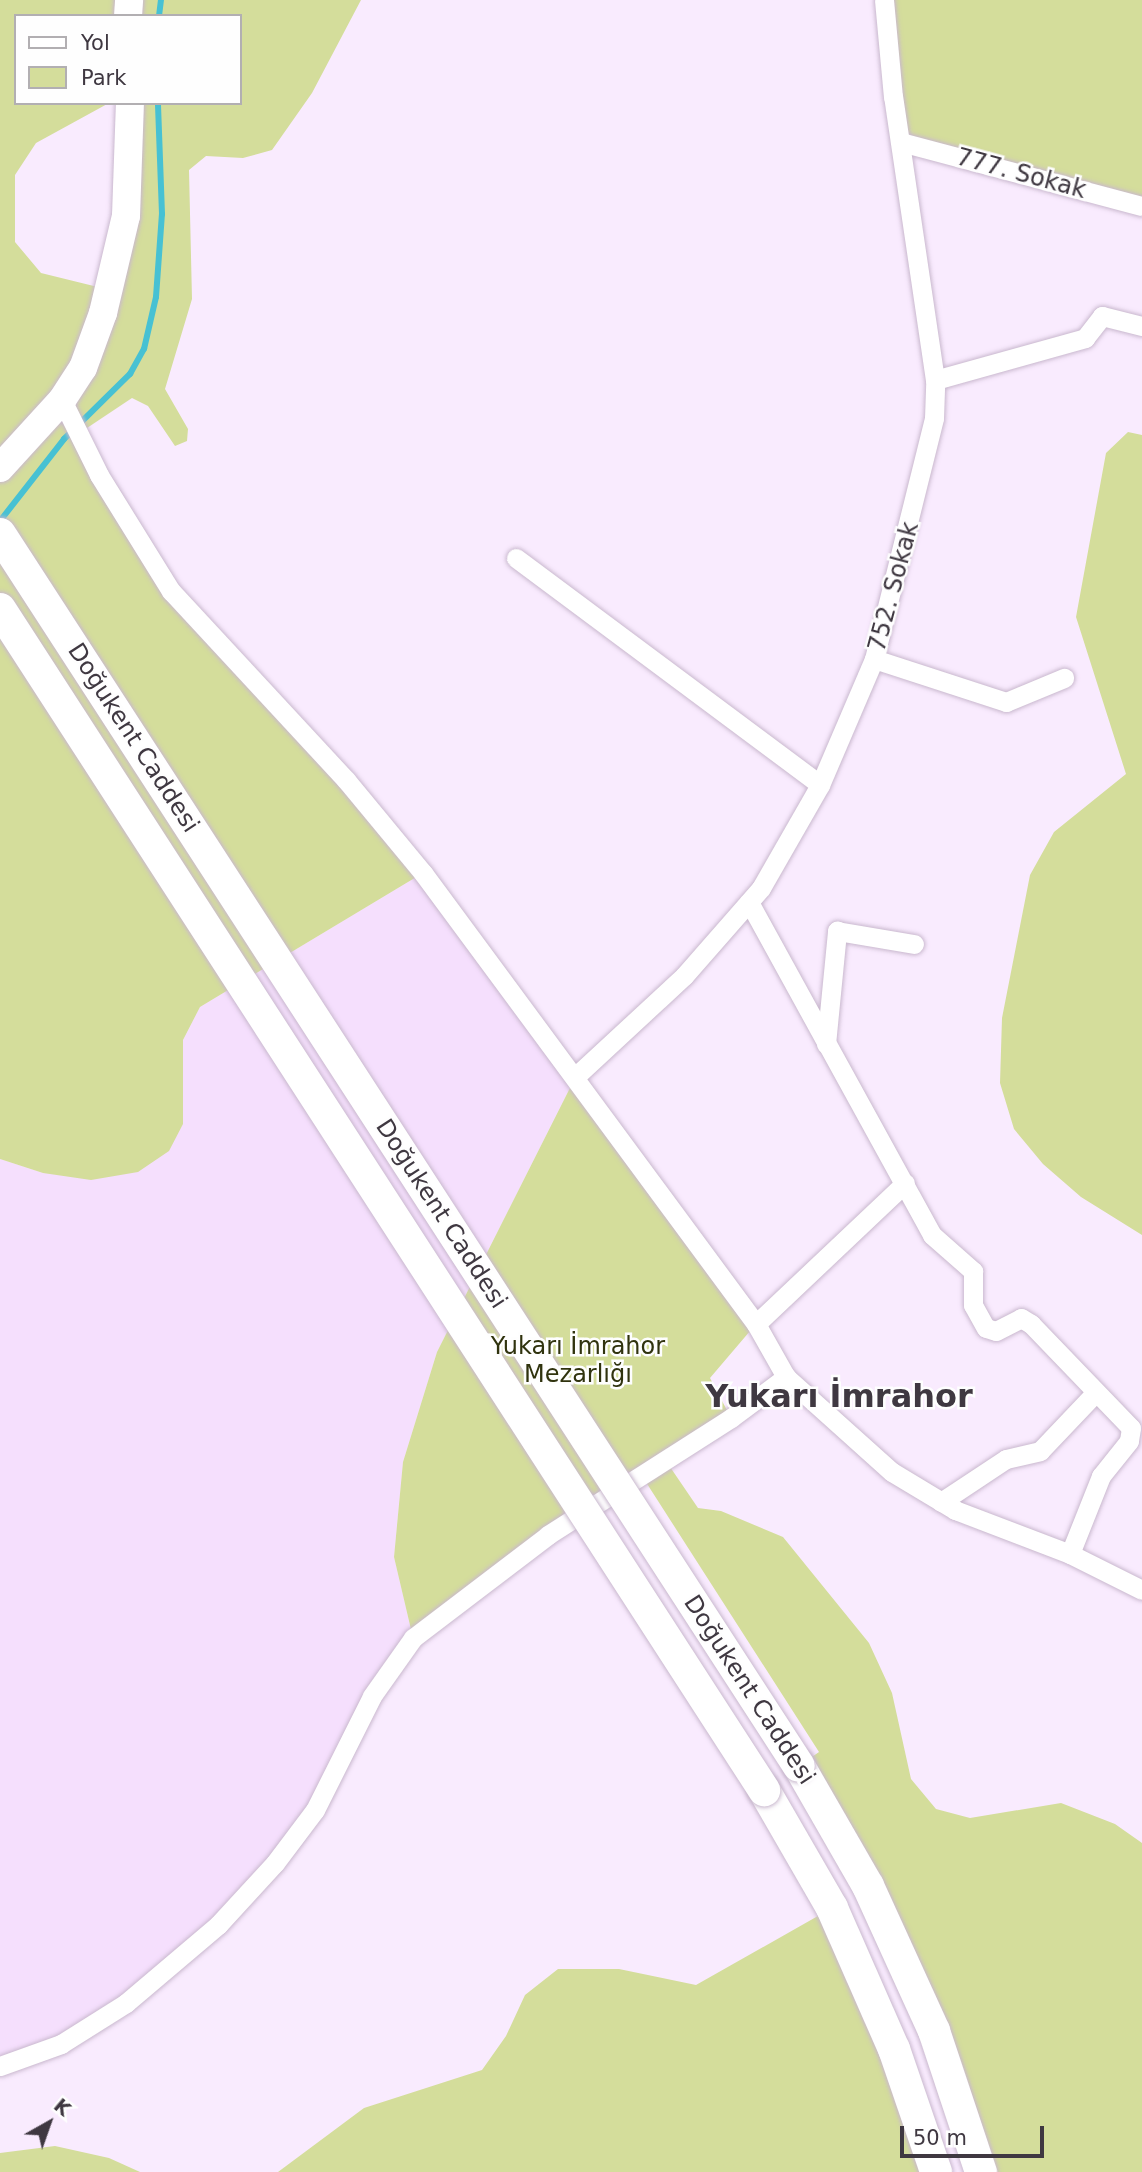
<!DOCTYPE html>
<html>
<head>
<meta charset="utf-8">
<style>
  body { margin:0 }
  #map { position:relative; width:1142px; height:2172px; overflow:hidden; background:#f9ebfe; font-family:"DejaVu Sans",sans-serif }
  div>[style] { position:absolute }
  .built>* { inset:0; background:#f5dffd }
  .green>* { inset:0; background:#d4dd9b }
  .stream>* { height:6px; margin:-3px; padding:0 3px; transform-origin:3px; border-radius:3px; background:#47c1d3 }
  .roads { filter:drop-shadow(0 0 2px #c9b8ce) drop-shadow(0 0 2px #c9b8ce) }
  .street>* { height:19px; margin:-9.5px; padding:0 9.5px; transform-origin:9.5px; border-radius:9.5px; background:#fff }
  .secondary>* { height:28px; margin:-14px; padding:0 14px; transform-origin:14px; border-radius:14px; background:#fff }
  .primary>* { height:32px; margin:-16px; padding:0 16px; transform-origin:16px; border-radius:16px; background:#fff }
  .bridges { filter:drop-shadow(0 0 2px #c9b8ce) drop-shadow(0 0 2px #c9b8ce) }
  .primary-bridge>* { height:32px; margin:-16px; padding:0 16px; transform-origin:16px; border-radius:16px; background:#fff }
  span { translate:-50% -50%; white-space:nowrap; text-align:center; line-height:1.15; -webkit-text-stroke:5px #fefefe; paint-order:stroke }
  .street-label { font-size:24px; color:#3f3841 }
  .park-label { font-size:24px; color:#30330e }
  .district-label { font-size:32px; color:#3f3841; font-weight:700 }
  .legend { position:absolute; left:14px; top:14px; width:228px; height:91px; box-sizing:border-box; background:#fefefe; border:2px solid #b2afb2; margin:0; padding:9px 12px; list-style:none; font-size:21px; color:#3f3841 }
  .legend li { display:flex; align-items:center; gap:14px; height:35px }
  .legend b { width:35px; border:2px solid #b2afb2 }
  .north { position:absolute; left:14px; top:2088px; width:70px; height:70px; -webkit-text-stroke:5px #fefefe; paint-order:stroke; rotate:40deg; font-size:19px; font-weight:700; line-height:28px; text-align:center; color:#3f3841 }
  .north::after { content:''; display:block; margin:auto; width:24px; height:32px; background:#3f3841; clip-path:polygon(50% 0,100% 100%,50% 72%,0 100%) }
  .scale { position:absolute; left:900px; top:2126px; width:144px; height:32px; box-sizing:border-box; border:4px solid #3f3841; border-top:0; padding-left:9px; font-size:21px; line-height:24px; white-space:nowrap; color:#3f3841; -webkit-text-stroke:5px #fefefe; paint-order:stroke }
</style>
</head>
<body>
<div id="map">
  <div class="built">
    <div style="clip-path:polygon(423px 873px,576px 1076px,437px 1352px,403px 1462px,394px 1557px,413px 1638px,275px 1863px,126px 2003px,0 2066px,0 1159px,43px 1173px,183px 1124px,183px 1040px,200px 1007px)"></div>
  </div>
  <div class="green">
    <div style="clip-path:polygon(evenodd,0 0,361px 0,312px 93px,272px 150px,243px 158px,206px 156px,189px 170px,192px 299px,165px 389px,188px 429px,187px 441px,175px 446px,148px 406px,132px 398px,78px 434px,147px 554px,423px 873px,200px 1007px,183px 1040px,183px 1124px,169px 1151px,138px 1172px,91px 1180px,43px 1173px,0 1159px,0 0,16px 16px,240px 16px,240px 103px,130px 103px,110px 290px,41px 273px,15px 242px,15px 175px,36px 143px,109px 103px,16px 103px,16px 16px)"></div>
    <div style="clip-path:polygon(884px 0,1142px 0,1142px 206px,904px 138px)"></div>
    <div style="clip-path:polygon(1128px 432px,1142px 435px,1142px 1235px,1081px 1197px,1043px 1164px,1014px 1129px,1000px 1083px,1002px 1018px,1030px 875px,1054px 832px,1126px 774px,1076px 617px,1106px 453px)"></div>
    <div style="clip-path:polygon(576px 1076px,756px 1324px,710px 1378px,731px 1418px,666px 1461px,698px 1508px,721px 1511px,783px 1537px,869px 1643px,892px 1693px,911px 1779px,936px 1809px,970px 1818px,1061px 1803px,1115px 1824px,1142px 1843px,1142px 2172px,981px 2172px,799px 1766px,819px 1752px,642px 1476px,413px 1638px,394px 1557px,403px 1462px,437px 1352px)"></div>
    <div style="clip-path:polygon(832px 1908px,936px 2172px,278px 2172px,364px 2108px,482px 2070px,506px 2036px,525px 1995px,558px 1969px,619px 1969px,696px 1985px)"></div>
    <div style="clip-path:polygon(55px 2146px,109px 2158px,140px 2172px,0 2172px,0 2153px)"></div>
  </div>
  <div class="stream">
    <div style="left:159px;top:16px;width:16px;rotate:-83deg"></div>
    <div style="left:0;top:521px;width:104px;rotate:-52deg"></div>
    <div style="left:64px;top:439px;width:93px;rotate:-44.6deg"></div>
    <div style="left:130px;top:374px;width:29px;rotate:-61deg"></div>
    <div style="left:144px;top:349px;width:53px;rotate:-77deg"></div>
    <div style="left:156px;top:297px;width:83px;rotate:-85.9deg"></div>
    <div style="left:162px;top:214px;width:111px;rotate:-92.1deg"></div>
  </div>
  <div class="roads">
    <div class="street">
      <div style="left:901px;top:142px;width:249px;rotate:14.9deg"></div>
      <div style="left:935px;top:380px;width:156px;rotate:-15.6deg"></div>
      <div style="left:1085px;top:338px;width:28px;rotate:-52deg"></div>
      <div style="left:1102px;top:316px;width:41px;rotate:14deg"></div>
      <div style="left:62px;top:400px;width:84px;rotate:63.7deg"></div>
      <div style="left:99px;top:475px;width:137px;rotate:58.2deg"></div>
      <div style="left:171px;top:591px;width:258px;rotate:47.2deg"></div>
      <div style="left:346px;top:780px;width:121px;rotate:50.4deg"></div>
      <div style="left:423px;top:873px;width:561px;rotate:53.56deg"></div>
      <div style="left:756px;top:1324px;width:61px;rotate:60.5deg"></div>
      <div style="left:786px;top:1377px;width:142px;rotate:41.9deg"></div>
      <div style="left:892px;top:1472px;width:74px;rotate:31.1deg"></div>
      <div style="left:955px;top:1510px;width:123px;rotate:20.9deg"></div>
      <div style="left:1070px;top:1554px;width:80px;rotate:26.6deg"></div>
      <div style="left:516px;top:558px;width:379px;rotate:36.7deg"></div>
      <div style="left:874px;top:659px;width:139px;rotate:18deg"></div>
      <div style="left:1006px;top:702px;width:63px;rotate:-22.5deg"></div>
      <div style="left:749px;top:902px;width:380px;rotate:61.2deg"></div>
      <div style="left:932px;top:1235px;width:55px;rotate:41.3deg"></div>
      <div style="left:973px;top:1271px;width:34px;rotate:90deg"></div>
      <div style="left:973px;top:1305px;width:26px;rotate:61deg"></div>
      <div style="left:986px;top:1328px;width:10px;rotate:17deg"></div>
      <div style="left:996px;top:1331px;width:28px;rotate:-27deg"></div>
      <div style="left:1021px;top:1318px;width:12px;rotate:31deg"></div>
      <div style="left:1031px;top:1324px;width:144px;rotate:46.1deg"></div>
      <div style="left:1131px;top:1428px;width:13px;rotate:99deg"></div>
      <div style="left:1129px;top:1441px;width:45px;rotate:128.7deg"></div>
      <div style="left:1101px;top:1476px;width:84px;rotate:111.7deg"></div>
      <div style="left:826px;top:1044px;width:114px;rotate:-84.4deg"></div>
      <div style="left:837px;top:931px;width:78px;rotate:9.6deg"></div>
      <div style="left:576px;top:1076px;width:147px;rotate:-42.8deg"></div>
      <div style="left:684px;top:976px;width:117px;rotate:-48.8deg"></div>
      <div style="left:761px;top:888px;width:119px;rotate:-60.2deg"></div>
      <div style="left:820px;top:785px;width:137px;rotate:-66.8deg"></div>
      <div style="left:874px;top:659px;width:248px;rotate:-76deg"></div>
      <div style="left:934px;top:418px;width:38px;rotate:-88deg"></div>
      <div style="left:935px;top:380px;width:286px;rotate:-98.4deg"></div>
      <div style="left:893px;top:97px;width:97px;rotate:-95.3deg"></div>
      <div style="left:756px;top:1324px;width:205px;rotate:-43.4deg"></div>
      <div style="left:941px;top:1502px;width:78px;rotate:-33.5deg"></div>
      <div style="left:1006px;top:1459px;width:35px;rotate:-13deg"></div>
      <div style="left:1040px;top:1451px;width:79px;rotate:-46.5deg"></div>
      <div style="left:0;top:2066px;width:65px;rotate:-19.8deg"></div>
      <div style="left:61px;top:2044px;width:77px;rotate:-32.2deg"></div>
      <div style="left:126px;top:2003px;width:121px;rotate:-40.3deg"></div>
      <div style="left:218px;top:1925px;width:84px;rotate:-47.4deg"></div>
      <div style="left:275px;top:1863px;width:66px;rotate:-53deg"></div>
      <div style="left:315px;top:1810px;width:127px;rotate:-63.4deg"></div>
      <div style="left:372px;top:1696px;width:71px;rotate:-54.7deg"></div>
      <div style="left:413px;top:1638px;width:170px;rotate:-37.3deg"></div>
      <div style="left:548px;top:1535px;width:217px;rotate:-32.6deg"></div>
      <div style="left:731px;top:1418px;width:69px;rotate:-36.7deg"></div>
    </div>
    <div class="secondary">
      <div style="left:128px;top:16px;width:16px;rotate:-86deg"></div>
      <div style="left:0;top:468px;width:92px;rotate:-47.6deg"></div>
      <div style="left:62px;top:400px;width:38px;rotate:-57deg"></div>
      <div style="left:83px;top:368px;width:59px;rotate:-70deg"></div>
      <div style="left:103px;top:313px;width:100px;rotate:-76.7deg"></div>
      <div style="left:126px;top:216px;width:113px;rotate:-88deg"></div>
    </div>
    <div class="primary">
      <div style="left:799px;top:1766px;width:138px;rotate:60.1deg"></div>
      <div style="left:868px;top:1886px;width:159px;rotate:65.5deg"></div>
      <div style="left:934px;top:2031px;width:149px;rotate:71.6deg"></div>
      <div style="left:764px;top:1790px;width:136px;rotate:60deg"></div>
      <div style="left:832px;top:1908px;width:154px;rotate:66.3deg"></div>
      <div style="left:894px;top:2049px;width:130px;rotate:71.1deg"></div>
    </div>
  </div>
  <div class="bridges">
    <div class="primary-bridge">
      <div style="left:0;top:534px;width:1468px;rotate:57.04deg"></div>
      <div style="left:0;top:609px;width:1407px;rotate:57.1deg"></div>
    </div>
  </div>
  <div class="street-label">
    <span style="left:1021px;top:174px;rotate:15deg">777. Sokak</span>
    <span style="left:894px;top:587px;rotate:-75deg">752. Sokak</span>
    <span style="left:133px;top:738px;rotate:57deg">Doğukent Caddesi</span>
    <span style="left:441px;top:1214px;rotate:57deg">Doğukent Caddesi</span>
    <span style="left:749px;top:1690px;rotate:57deg">Doğukent Caddesi</span>
  </div>
  <div class="park-label">
    <span style="left:578px;top:1361px">Yukarı İmrahor<br>Mezarlığı</span>
  </div>
  <div class="district-label">
    <span style="left:839px;top:1396px">Yukarı İmrahor</span>
  </div>
  <ul class="legend">
  <li><b style="height:9px;background:#fff"></b>Yol</li>
  <li><b style="height:19px;background:#d4dd9b"></b>Park</li>
  </ul>
  <div class="north">K</div>
  <div class="scale">50 m</div>
</div>
</body>
</html>
